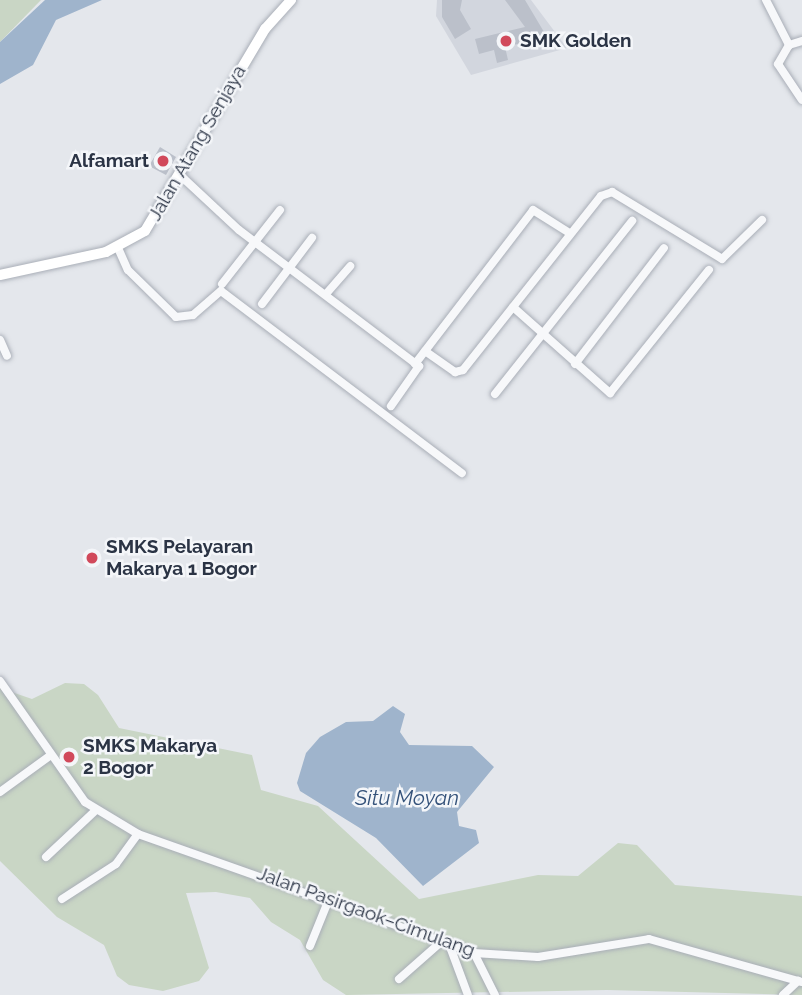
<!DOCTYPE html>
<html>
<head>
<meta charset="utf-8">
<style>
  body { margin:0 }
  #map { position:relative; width:802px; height:995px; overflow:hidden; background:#e4e7ec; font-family:Raleway,sans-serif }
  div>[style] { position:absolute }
  .built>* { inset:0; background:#d2d6de }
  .green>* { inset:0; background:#c9d6c5 }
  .water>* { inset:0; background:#9fb4cc }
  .building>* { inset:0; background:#bbc0ca }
  .roads { filter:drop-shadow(0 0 2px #a9aeb7) drop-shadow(0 0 2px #a9aeb7) }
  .street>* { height:8px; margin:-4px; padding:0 4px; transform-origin:4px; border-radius:4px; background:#f7f8fa }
  .secondary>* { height:10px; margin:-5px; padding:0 5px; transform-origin:5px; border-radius:5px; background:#fff }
  .dots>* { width:19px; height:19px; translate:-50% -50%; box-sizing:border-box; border:4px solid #f4f6f9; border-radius:50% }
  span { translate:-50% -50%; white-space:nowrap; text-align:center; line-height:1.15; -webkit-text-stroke:5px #f4f6f9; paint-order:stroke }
  .poi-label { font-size:19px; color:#2b3445; font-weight:700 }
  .left { translate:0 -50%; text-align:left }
  .right { translate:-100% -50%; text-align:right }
  .street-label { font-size:19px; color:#2b3445 }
  .water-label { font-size:21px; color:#34527a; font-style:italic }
</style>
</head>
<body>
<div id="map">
  <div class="built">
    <div style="clip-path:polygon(437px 0,531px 0,567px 48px,471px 75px,436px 16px)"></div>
  </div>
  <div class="green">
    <div style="clip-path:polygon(0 0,41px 0,0 42px)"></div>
    <div style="clip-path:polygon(65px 683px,84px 684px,98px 695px,119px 728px,252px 755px,261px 790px,318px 806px,419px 899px,538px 875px,578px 876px,618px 843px,637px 845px,675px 885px,802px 896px,802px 995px,607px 990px,346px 995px,323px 980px,300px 940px,271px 922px,250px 898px,216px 892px,186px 893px,209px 968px,199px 981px,163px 991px,129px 985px,117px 976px,104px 945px,57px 917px,0 861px,0 688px,32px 699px)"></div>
  </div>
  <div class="water">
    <div style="clip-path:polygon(45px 0,102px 0,56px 20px,33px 65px,0 84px,0 42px)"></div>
    <div style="clip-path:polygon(393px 706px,405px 714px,400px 732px,409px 745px,472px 746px,494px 767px,457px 812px,459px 826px,476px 830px,479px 843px,423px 886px,376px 838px,300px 791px,297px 783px,306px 753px,320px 737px,346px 722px,373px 721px)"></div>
  </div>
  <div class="building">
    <div style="clip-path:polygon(442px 0,462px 0,460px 10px,471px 29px,455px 39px,442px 17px)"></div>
    <div style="clip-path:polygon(505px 0,525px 0,547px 37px,505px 47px,508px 60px,497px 63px,494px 50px,479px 54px,475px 39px,525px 27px)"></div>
    <div style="clip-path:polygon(160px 147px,176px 157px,166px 175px,149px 166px)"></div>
  </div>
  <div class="roads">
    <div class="street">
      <div style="left:766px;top:0;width:51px;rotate:62.9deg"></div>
      <div style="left:789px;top:45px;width:22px;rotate:120deg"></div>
      <div style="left:778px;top:64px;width:43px;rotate:56.3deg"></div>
      <div style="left:789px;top:45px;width:14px;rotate:-17deg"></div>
      <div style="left:181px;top:176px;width:79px;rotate:43deg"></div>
      <div style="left:239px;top:230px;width:226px;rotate:37.1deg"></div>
      <div style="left:419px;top:366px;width:49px;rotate:125deg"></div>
      <div style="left:118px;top:248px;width:24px;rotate:66deg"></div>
      <div style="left:128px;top:270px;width:67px;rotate:44.4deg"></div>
      <div style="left:176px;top:317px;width:17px;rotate:-7deg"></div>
      <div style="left:193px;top:315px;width:37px;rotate:-41deg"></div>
      <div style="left:221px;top:291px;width:302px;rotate:37.1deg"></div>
      <div style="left:222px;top:284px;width:94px;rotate:-51.9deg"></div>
      <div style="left:326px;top:294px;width:37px;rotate:-49deg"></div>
      <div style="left:262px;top:304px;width:83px;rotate:-52.9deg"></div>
      <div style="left:513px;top:307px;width:130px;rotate:41.6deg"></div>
      <div style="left:610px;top:393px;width:158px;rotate:-51.2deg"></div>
      <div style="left:0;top:340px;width:17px;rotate:66deg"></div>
      <div style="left:425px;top:351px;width:37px;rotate:35deg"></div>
      <div style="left:455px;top:372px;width:8px;rotate:-14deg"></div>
      <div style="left:463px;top:370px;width:222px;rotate:-51.6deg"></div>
      <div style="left:601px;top:196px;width:12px;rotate:-20deg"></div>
      <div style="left:612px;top:192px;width:129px;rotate:31.3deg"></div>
      <div style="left:722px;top:259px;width:56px;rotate:-44.3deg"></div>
      <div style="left:415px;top:364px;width:194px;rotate:-52.5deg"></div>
      <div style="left:533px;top:210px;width:41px;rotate:32.2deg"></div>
      <div style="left:575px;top:364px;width:146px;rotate:-52.5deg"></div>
      <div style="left:495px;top:394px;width:221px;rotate:-51.6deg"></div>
      <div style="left:0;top:681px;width:148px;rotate:54.9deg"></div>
      <div style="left:85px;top:802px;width:62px;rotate:31.1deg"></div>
      <div style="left:138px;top:834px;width:356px;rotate:19.5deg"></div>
      <div style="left:474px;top:953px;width:64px;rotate:3.6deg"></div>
      <div style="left:538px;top:957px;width:112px;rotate:-9.2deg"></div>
      <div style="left:649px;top:939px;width:159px;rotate:15.7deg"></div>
      <div style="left:0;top:792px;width:63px;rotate:-36deg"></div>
      <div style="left:46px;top:857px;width:67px;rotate:-43.2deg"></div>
      <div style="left:62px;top:899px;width:64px;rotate:-32.9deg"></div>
      <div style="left:116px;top:864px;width:37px;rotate:-54deg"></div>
      <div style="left:449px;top:944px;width:54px;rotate:69.6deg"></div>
      <div style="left:310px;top:946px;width:51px;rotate:-68deg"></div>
      <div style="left:474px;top:953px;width:47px;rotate:63.4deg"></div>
      <div style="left:399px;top:979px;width:56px;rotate:-41.4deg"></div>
      <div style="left:783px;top:995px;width:21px;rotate:-43deg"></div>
    </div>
    <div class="secondary">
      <div style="left:0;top:275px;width:108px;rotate:-12.2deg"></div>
      <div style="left:106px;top:252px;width:44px;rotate:-28.3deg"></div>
      <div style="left:145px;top:231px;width:235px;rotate:-59.3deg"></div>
      <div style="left:265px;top:29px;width:39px;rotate:-48deg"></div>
    </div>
  </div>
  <div class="dots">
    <div style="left:506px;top:41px;background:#d1495b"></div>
    <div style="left:163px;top:161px;background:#d1495b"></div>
    <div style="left:92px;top:558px;background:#d1495b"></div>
    <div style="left:69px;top:757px;background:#d1495b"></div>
  </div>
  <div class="poi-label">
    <span class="left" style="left:520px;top:41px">SMK Golden</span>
    <span class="right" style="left:149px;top:161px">Alfamart</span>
    <span class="left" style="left:106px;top:558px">SMKS Pelayaran<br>Makarya 1 Bogor</span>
    <span class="left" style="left:83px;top:757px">SMKS Makarya<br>2 Bogor</span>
  </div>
  <div class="street-label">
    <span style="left:197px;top:143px;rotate:-60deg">Jalan Atang Senjaya</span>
    <span style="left:366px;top:912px;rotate:20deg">Jalan Pasirgaok–Cimulang</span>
  </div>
  <div class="water-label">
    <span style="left:407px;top:798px">Situ Moyan</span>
  </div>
</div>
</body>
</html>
